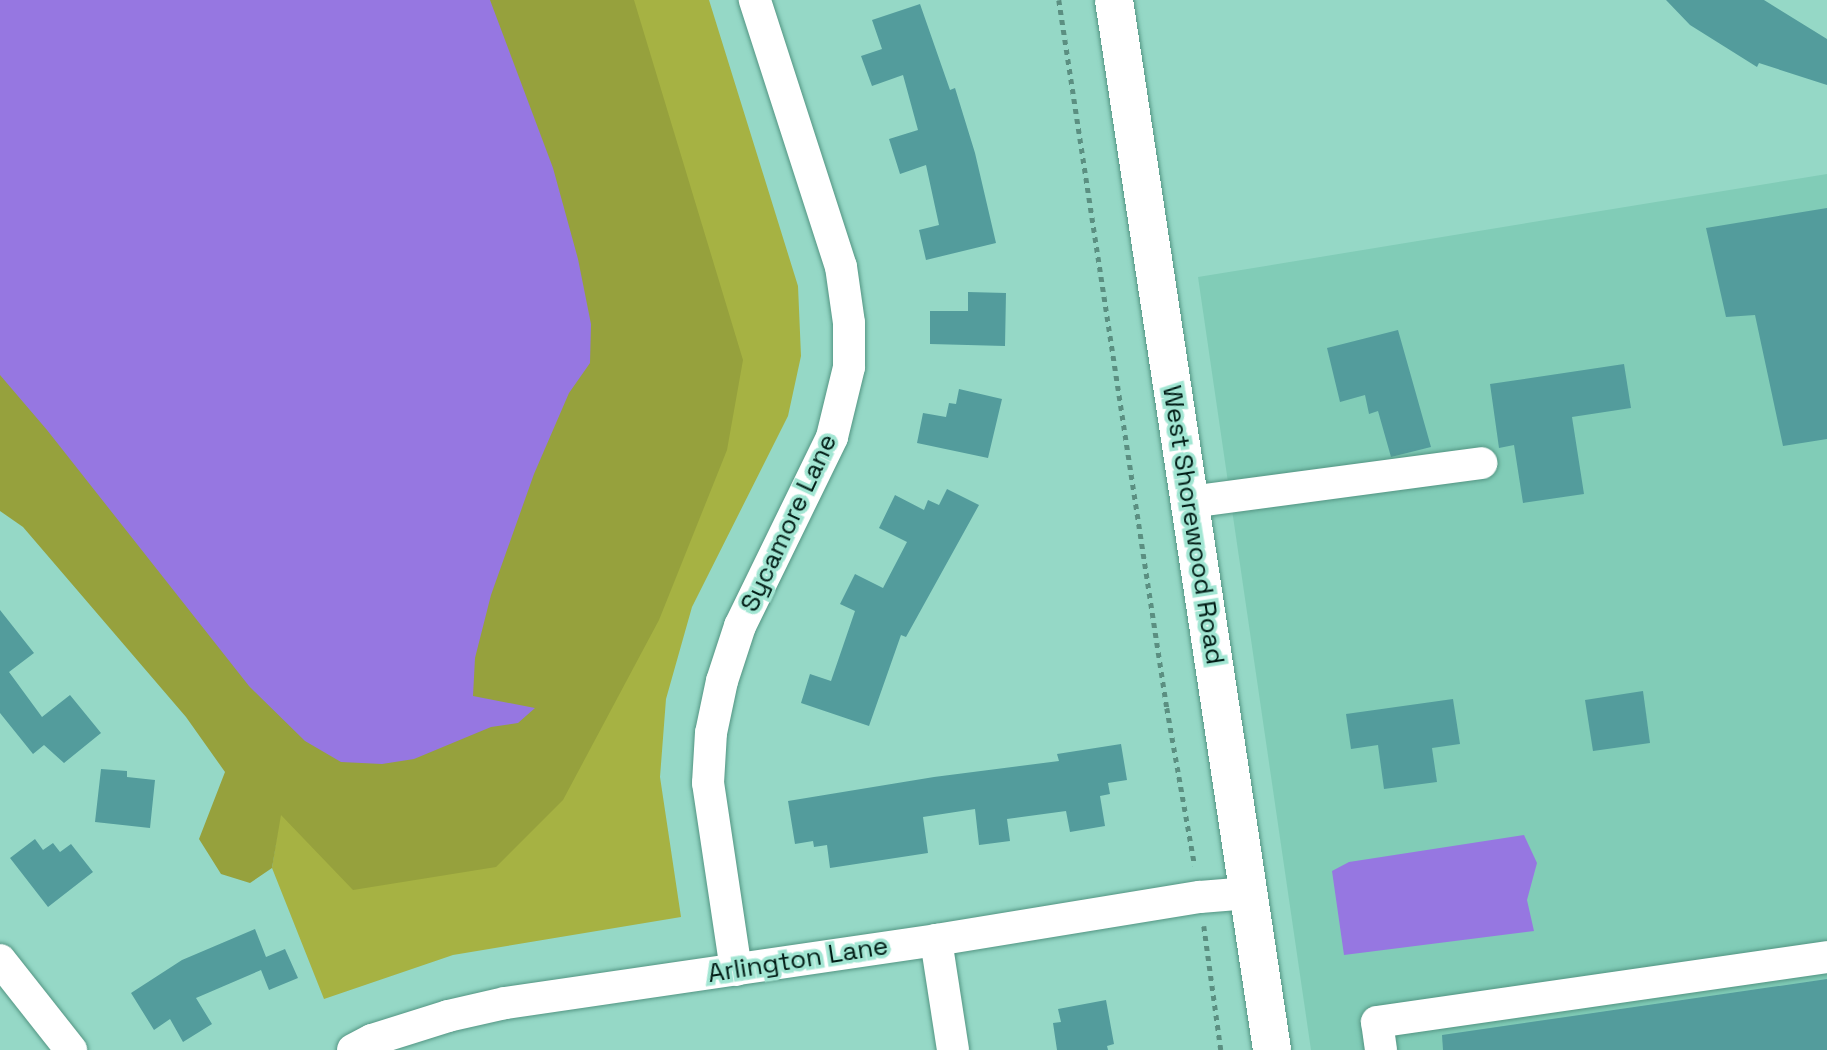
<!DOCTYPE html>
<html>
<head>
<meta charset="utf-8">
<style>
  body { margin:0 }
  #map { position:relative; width:1827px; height:1050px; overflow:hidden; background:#95d8c6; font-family:"Space Grotesk",sans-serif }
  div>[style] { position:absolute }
  .built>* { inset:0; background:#81ccb7 }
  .green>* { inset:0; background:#a6b243 }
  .forest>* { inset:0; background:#96a13d }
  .water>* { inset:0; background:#9677e1 }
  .building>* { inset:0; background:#539c9c }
  .path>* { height:4.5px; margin-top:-2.25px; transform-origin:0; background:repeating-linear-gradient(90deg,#5b8f81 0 5px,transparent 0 10px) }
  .roads { filter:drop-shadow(0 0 2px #539583) drop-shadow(0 0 2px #539583) }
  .minor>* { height:32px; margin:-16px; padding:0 16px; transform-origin:16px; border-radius:16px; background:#fff }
  .major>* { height:38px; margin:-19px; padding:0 19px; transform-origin:19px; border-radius:19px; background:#fff }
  span { translate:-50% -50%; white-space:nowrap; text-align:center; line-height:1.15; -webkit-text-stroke:7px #a2e6d3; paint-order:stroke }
  .street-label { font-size:26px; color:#011c15 }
</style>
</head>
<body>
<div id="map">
  <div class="built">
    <div style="clip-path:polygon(1827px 174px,1827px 1050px,1311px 1050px,1198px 277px)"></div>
  </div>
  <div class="green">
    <div style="clip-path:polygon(491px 0,709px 0,798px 286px,801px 356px,788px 416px,692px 607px,666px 699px,660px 777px,681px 917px,453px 955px,324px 999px,272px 868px,280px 814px)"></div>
  </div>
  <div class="forest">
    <div style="clip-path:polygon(0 0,634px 0,743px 360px,727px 450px,659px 620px,563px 800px,496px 867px,353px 890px,281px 815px,272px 868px,250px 883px,221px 874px,199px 839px,225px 772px,186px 717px,23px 527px,0 511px)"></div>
  </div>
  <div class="water">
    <div style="clip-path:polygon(0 0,490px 0,553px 168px,578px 259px,591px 324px,590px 363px,569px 393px,534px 474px,491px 595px,475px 658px,473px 696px,535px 708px,518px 723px,491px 727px,414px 759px,382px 764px,341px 762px,305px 741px,249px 686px,47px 430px,0 375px)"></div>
    <div style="clip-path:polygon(1524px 835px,1537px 863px,1527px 900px,1534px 931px,1344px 955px,1332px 871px,1349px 862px)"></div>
  </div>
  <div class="building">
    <div style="clip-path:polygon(1666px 0,1764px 0,1827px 39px,1827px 85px,1759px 63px,1757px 67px,1690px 25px)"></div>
    <div style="clip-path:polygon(920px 4px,950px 90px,955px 88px,975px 153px,996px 243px,926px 260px,919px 230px,939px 225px,926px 165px,900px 174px,889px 139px,918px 130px,903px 75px,872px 86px,861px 56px,882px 49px,872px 20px)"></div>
    <div style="clip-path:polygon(1827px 208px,1827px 439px,1783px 446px,1755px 315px,1726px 317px,1706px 228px)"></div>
    <div style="clip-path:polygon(968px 292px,1006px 293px,1005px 346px,930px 344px,930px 311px,968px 311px)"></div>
    <div style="clip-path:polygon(1398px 330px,1431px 447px,1391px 457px,1378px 411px,1369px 414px,1365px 395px,1340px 402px,1327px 348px)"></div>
    <div style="clip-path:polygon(1624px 364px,1631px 408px,1572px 417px,1584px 494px,1523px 503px,1514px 445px,1499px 448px,1490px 384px)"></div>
    <div style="clip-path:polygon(959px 389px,1002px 399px,988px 458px,917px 443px,923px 413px,946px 417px,949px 403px,956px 404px)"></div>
    <div style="clip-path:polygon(947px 489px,979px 505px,906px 637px,901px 635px,869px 726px,801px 703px,810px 674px,831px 681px,855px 611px,840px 604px,855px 574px,883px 588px,907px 542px,879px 528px,895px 495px,924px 510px,928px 500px,939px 505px)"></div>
    <div style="clip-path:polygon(0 610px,34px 653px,9px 672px,42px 717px,70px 695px,101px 733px,64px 763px,44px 745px,33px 754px,0 713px)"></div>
    <div style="clip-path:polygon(1643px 691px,1650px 743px,1593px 751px,1585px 700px)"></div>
    <div style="clip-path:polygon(1453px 699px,1460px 744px,1432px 748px,1437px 782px,1384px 789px,1378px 745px,1351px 749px,1346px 714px)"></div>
    <div style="clip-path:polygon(1121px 744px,1127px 780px,1108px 783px,1110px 794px,1100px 796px,1105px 826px,1070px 832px,1066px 811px,1007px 819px,1010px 841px,979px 845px,975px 809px,923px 817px,928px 853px,830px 868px,827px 845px,814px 847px,813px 841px,795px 844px,788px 801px,934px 777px,1059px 761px,1057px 754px)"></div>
    <div style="clip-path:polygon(101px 769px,127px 771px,127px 777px,155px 780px,150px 828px,95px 822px)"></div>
    <div style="clip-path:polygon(35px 839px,43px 850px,53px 843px,60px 852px,71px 844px,93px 872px,48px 907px,10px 858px)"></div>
    <div style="clip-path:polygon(255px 929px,266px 957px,285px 949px,298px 978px,269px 990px,261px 970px,196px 998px,212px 1024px,183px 1042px,170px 1019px,154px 1030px,131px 993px,182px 960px)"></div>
    <div style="clip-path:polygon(1827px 979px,1827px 1050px,1443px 1050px,1442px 1035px)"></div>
    <div style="clip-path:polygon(1106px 1000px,1114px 1044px,1107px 1046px,1108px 1050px,1057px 1050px,1053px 1023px,1061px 1022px,1058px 1009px)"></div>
  </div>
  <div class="path">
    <div style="left:1059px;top:0;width:716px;rotate:81.33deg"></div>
    <div style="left:1167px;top:708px;width:160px;rotate:80deg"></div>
    <div style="left:1204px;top:926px;width:125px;rotate:82.2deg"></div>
  </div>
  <div class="roads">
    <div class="minor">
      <div style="left:1190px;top:502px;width:294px;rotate:-7.6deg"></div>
      <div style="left:936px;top:940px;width:111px;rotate:81.2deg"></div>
      <div style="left:0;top:960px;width:115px;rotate:51.7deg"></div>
      <div style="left:736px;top:970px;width:189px;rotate:-98.5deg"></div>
      <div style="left:708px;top:783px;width:50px;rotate:-86.6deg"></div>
      <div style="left:711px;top:733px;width:53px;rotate:-78.1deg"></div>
      <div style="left:722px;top:681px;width:58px;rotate:-71.9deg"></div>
      <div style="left:740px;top:626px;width:210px;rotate:-64deg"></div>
      <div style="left:832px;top:437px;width:72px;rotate:-76.3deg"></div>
      <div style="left:849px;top:367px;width:44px;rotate:-90deg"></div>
      <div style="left:849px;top:323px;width:57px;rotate:-98.1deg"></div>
      <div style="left:841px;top:267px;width:281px;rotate:-107.9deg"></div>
      <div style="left:353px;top:1050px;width:21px;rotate:-28deg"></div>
      <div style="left:372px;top:1040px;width:80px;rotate:-17.5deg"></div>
      <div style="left:448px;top:1016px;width:58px;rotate:-12.8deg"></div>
      <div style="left:505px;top:1003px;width:436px;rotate:-8.3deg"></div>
      <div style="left:936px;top:940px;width:267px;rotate:-9.3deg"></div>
      <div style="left:1200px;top:897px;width:49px;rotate:-4.7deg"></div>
      <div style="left:1381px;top:1050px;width:28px;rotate:-98deg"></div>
      <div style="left:1377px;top:1022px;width:455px;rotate:-8.2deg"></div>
    </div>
    <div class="major">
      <div style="left:1114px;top:0;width:1062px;rotate:81.44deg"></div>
    </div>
  </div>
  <div class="street-label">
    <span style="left:789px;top:523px;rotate:-65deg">Sycamore Lane</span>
    <span style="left:1193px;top:525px;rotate:81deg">West Shorewood Road</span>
    <span style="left:798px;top:960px;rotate:-9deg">Arlington Lane</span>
  </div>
</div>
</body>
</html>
